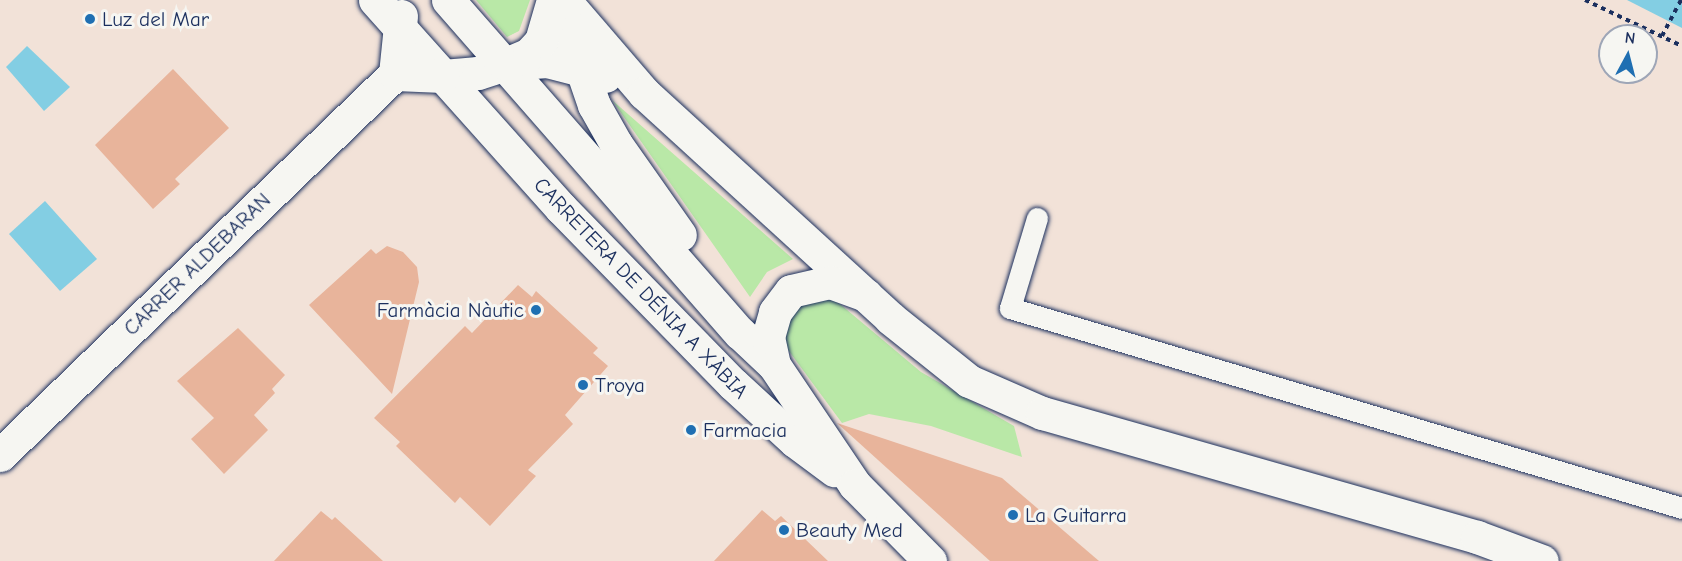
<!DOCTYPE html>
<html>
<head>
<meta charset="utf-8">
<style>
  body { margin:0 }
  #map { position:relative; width:1682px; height:561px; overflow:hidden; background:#f2e2d8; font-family:"Comic Neue",sans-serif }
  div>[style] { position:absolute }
  .green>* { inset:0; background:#b9e8a7 }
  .water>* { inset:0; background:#83cee3 }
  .building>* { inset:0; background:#e8b49b }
  .path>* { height:4px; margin-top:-2px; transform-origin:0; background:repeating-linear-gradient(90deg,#1b2f5e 0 4.5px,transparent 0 9px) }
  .roads { filter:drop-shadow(0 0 2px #1b2f5e) drop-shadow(0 0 2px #1b2f5e) }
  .lane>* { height:21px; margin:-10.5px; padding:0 10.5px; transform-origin:10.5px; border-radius:10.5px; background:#f6f6f2 }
  .street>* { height:33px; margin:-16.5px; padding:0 16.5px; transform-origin:16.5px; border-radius:16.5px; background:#f6f6f2 }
  .secondary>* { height:33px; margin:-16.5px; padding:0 16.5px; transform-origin:16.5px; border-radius:16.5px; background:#f6f6f2 }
  .dots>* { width:16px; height:16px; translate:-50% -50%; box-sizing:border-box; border:3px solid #f6f6f2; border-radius:50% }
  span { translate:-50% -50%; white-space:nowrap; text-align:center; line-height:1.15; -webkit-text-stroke:6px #f6f6f2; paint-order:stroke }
  .poi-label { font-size:21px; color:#1b2f5e }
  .left { translate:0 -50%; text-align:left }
  .right { translate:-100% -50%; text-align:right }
  .street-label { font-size:21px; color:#1b2f5e }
  .north { position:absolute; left:1598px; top:24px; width:60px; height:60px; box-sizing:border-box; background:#f6f6f2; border:2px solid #9ea6b7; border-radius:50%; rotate:7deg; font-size:16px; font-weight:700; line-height:24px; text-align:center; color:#1b2f5e }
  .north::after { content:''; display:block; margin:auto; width:21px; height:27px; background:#1f6fb2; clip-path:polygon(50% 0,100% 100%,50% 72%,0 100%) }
</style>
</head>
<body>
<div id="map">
  <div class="green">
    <div style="clip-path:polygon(476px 0,530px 0,519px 31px,507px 37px)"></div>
    <div style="clip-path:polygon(612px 100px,793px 259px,767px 272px,750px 297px)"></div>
    <div style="clip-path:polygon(814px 297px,834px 299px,921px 372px,1014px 426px,1022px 457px,931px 426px,869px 414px,842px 423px,780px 339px,785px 315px)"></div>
  </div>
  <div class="water">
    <div style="clip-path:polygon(1627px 0,1682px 0,1682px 28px)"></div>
    <div style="clip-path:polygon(27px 46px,70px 87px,44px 111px,6px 67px)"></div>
    <div style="clip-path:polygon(45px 201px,97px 259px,60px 291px,9px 234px)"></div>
  </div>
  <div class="building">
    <div style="clip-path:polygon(173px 69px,229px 128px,175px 179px,180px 184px,153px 209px,95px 145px)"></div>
    <div style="clip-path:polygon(387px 246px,403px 252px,417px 267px,419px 282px,392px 394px,309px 305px,371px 249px,376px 254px)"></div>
    <div style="clip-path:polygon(518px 285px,532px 297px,536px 291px,598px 348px,593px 353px,608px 366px,565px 415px,573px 424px,528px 470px,536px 476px,490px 526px,460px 497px,455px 503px,396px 446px,400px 442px,374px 418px,465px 326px,472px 333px)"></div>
    <div style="clip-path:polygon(238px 328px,285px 375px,272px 389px,275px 393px,254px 415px,268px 430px,224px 474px,191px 439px,214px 418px,177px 381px)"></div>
    <div style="clip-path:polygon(837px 423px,1002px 478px,1099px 561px,990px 561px)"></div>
    <div style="clip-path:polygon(762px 510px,775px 521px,781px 516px,828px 561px,714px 561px)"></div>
    <div style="clip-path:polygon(321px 511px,332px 520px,335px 517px,383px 561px,274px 561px)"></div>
  </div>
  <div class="path">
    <div style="left:1585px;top:0;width:107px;rotate:25.4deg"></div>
    <div style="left:1662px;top:36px;width:41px;rotate:-62.2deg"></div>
  </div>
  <div class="roads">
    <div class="lane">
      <div style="left:1037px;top:218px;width:94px;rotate:106.7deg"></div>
      <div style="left:1010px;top:308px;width:701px;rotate:16.57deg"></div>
    </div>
    <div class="street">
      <div style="left:564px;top:0;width:123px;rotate:49.3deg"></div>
      <div style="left:644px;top:93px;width:333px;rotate:42.4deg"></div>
      <div style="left:890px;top:318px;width:101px;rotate:38.6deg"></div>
      <div style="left:969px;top:381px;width:80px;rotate:23.7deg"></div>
      <div style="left:1042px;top:413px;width:452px;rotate:15.9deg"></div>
      <div style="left:1477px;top:537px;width:69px;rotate:20.3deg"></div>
      <div style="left:443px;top:76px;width:35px;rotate:-5deg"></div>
      <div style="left:478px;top:73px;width:29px;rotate:-18deg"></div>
      <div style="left:506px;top:64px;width:41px;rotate:-4.2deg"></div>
      <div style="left:547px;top:61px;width:60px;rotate:14.5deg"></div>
      <div style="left:0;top:455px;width:549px;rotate:-43.97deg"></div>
    </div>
    <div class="secondary">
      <div style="left:375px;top:0;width:279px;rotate:48.2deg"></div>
      <div style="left:561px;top:208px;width:246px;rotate:45.7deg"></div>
      <div style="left:733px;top:384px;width:84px;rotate:42.6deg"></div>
      <div style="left:795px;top:441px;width:49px;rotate:36.6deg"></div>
      <div style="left:448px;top:0;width:443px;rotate:48.8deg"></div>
      <div style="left:740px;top:333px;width:47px;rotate:43.3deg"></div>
      <div style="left:774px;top:365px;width:145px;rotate:56deg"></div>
      <div style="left:855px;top:485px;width:107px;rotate:45.4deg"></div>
      <div style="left:558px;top:0;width:111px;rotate:71.1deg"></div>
      <div style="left:594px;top:105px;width:45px;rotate:60.6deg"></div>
      <div style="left:616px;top:144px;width:111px;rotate:54.9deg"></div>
      <div style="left:401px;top:16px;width:58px;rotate:95.9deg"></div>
      <div style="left:395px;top:74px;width:48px;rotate:2.4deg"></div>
      <div style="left:506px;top:64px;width:25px;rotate:-23deg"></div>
      <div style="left:529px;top:54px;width:18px;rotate:-47deg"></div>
      <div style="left:541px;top:41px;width:43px;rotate:-73.7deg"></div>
      <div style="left:774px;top:365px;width:29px;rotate:-102deg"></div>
      <div style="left:768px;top:337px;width:26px;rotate:-74deg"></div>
      <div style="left:775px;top:312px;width:26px;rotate:-53deg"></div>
      <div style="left:791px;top:291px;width:40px;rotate:-13deg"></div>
      <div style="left:830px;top:282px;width:38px;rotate:20deg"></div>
    </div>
  </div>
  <div class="dots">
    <div style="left:90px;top:19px;background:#1f6fb2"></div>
    <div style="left:536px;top:310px;background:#1f6fb2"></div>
    <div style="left:583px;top:385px;background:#1f6fb2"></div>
    <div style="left:691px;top:430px;background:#1f6fb2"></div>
    <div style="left:1013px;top:515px;background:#1f6fb2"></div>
    <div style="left:784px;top:530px;background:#1f6fb2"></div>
  </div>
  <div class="poi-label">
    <span class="left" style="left:102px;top:19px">Luz del Mar</span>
    <span class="right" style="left:524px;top:310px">Farmàcia Nàutic</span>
    <span class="left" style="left:595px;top:385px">Troya</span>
    <span class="left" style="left:703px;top:430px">Farmacia</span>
    <span class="left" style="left:1025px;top:515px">La Guitarra</span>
    <span class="left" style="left:796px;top:530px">Beauty Med</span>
  </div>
  <div class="street-label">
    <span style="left:197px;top:264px;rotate:-44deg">CARRER ALDEBARAN</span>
    <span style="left:641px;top:288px;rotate:46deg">CARRETERA DE DÉNIA A XÀBIA</span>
  </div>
  <div class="north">N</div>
</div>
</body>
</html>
